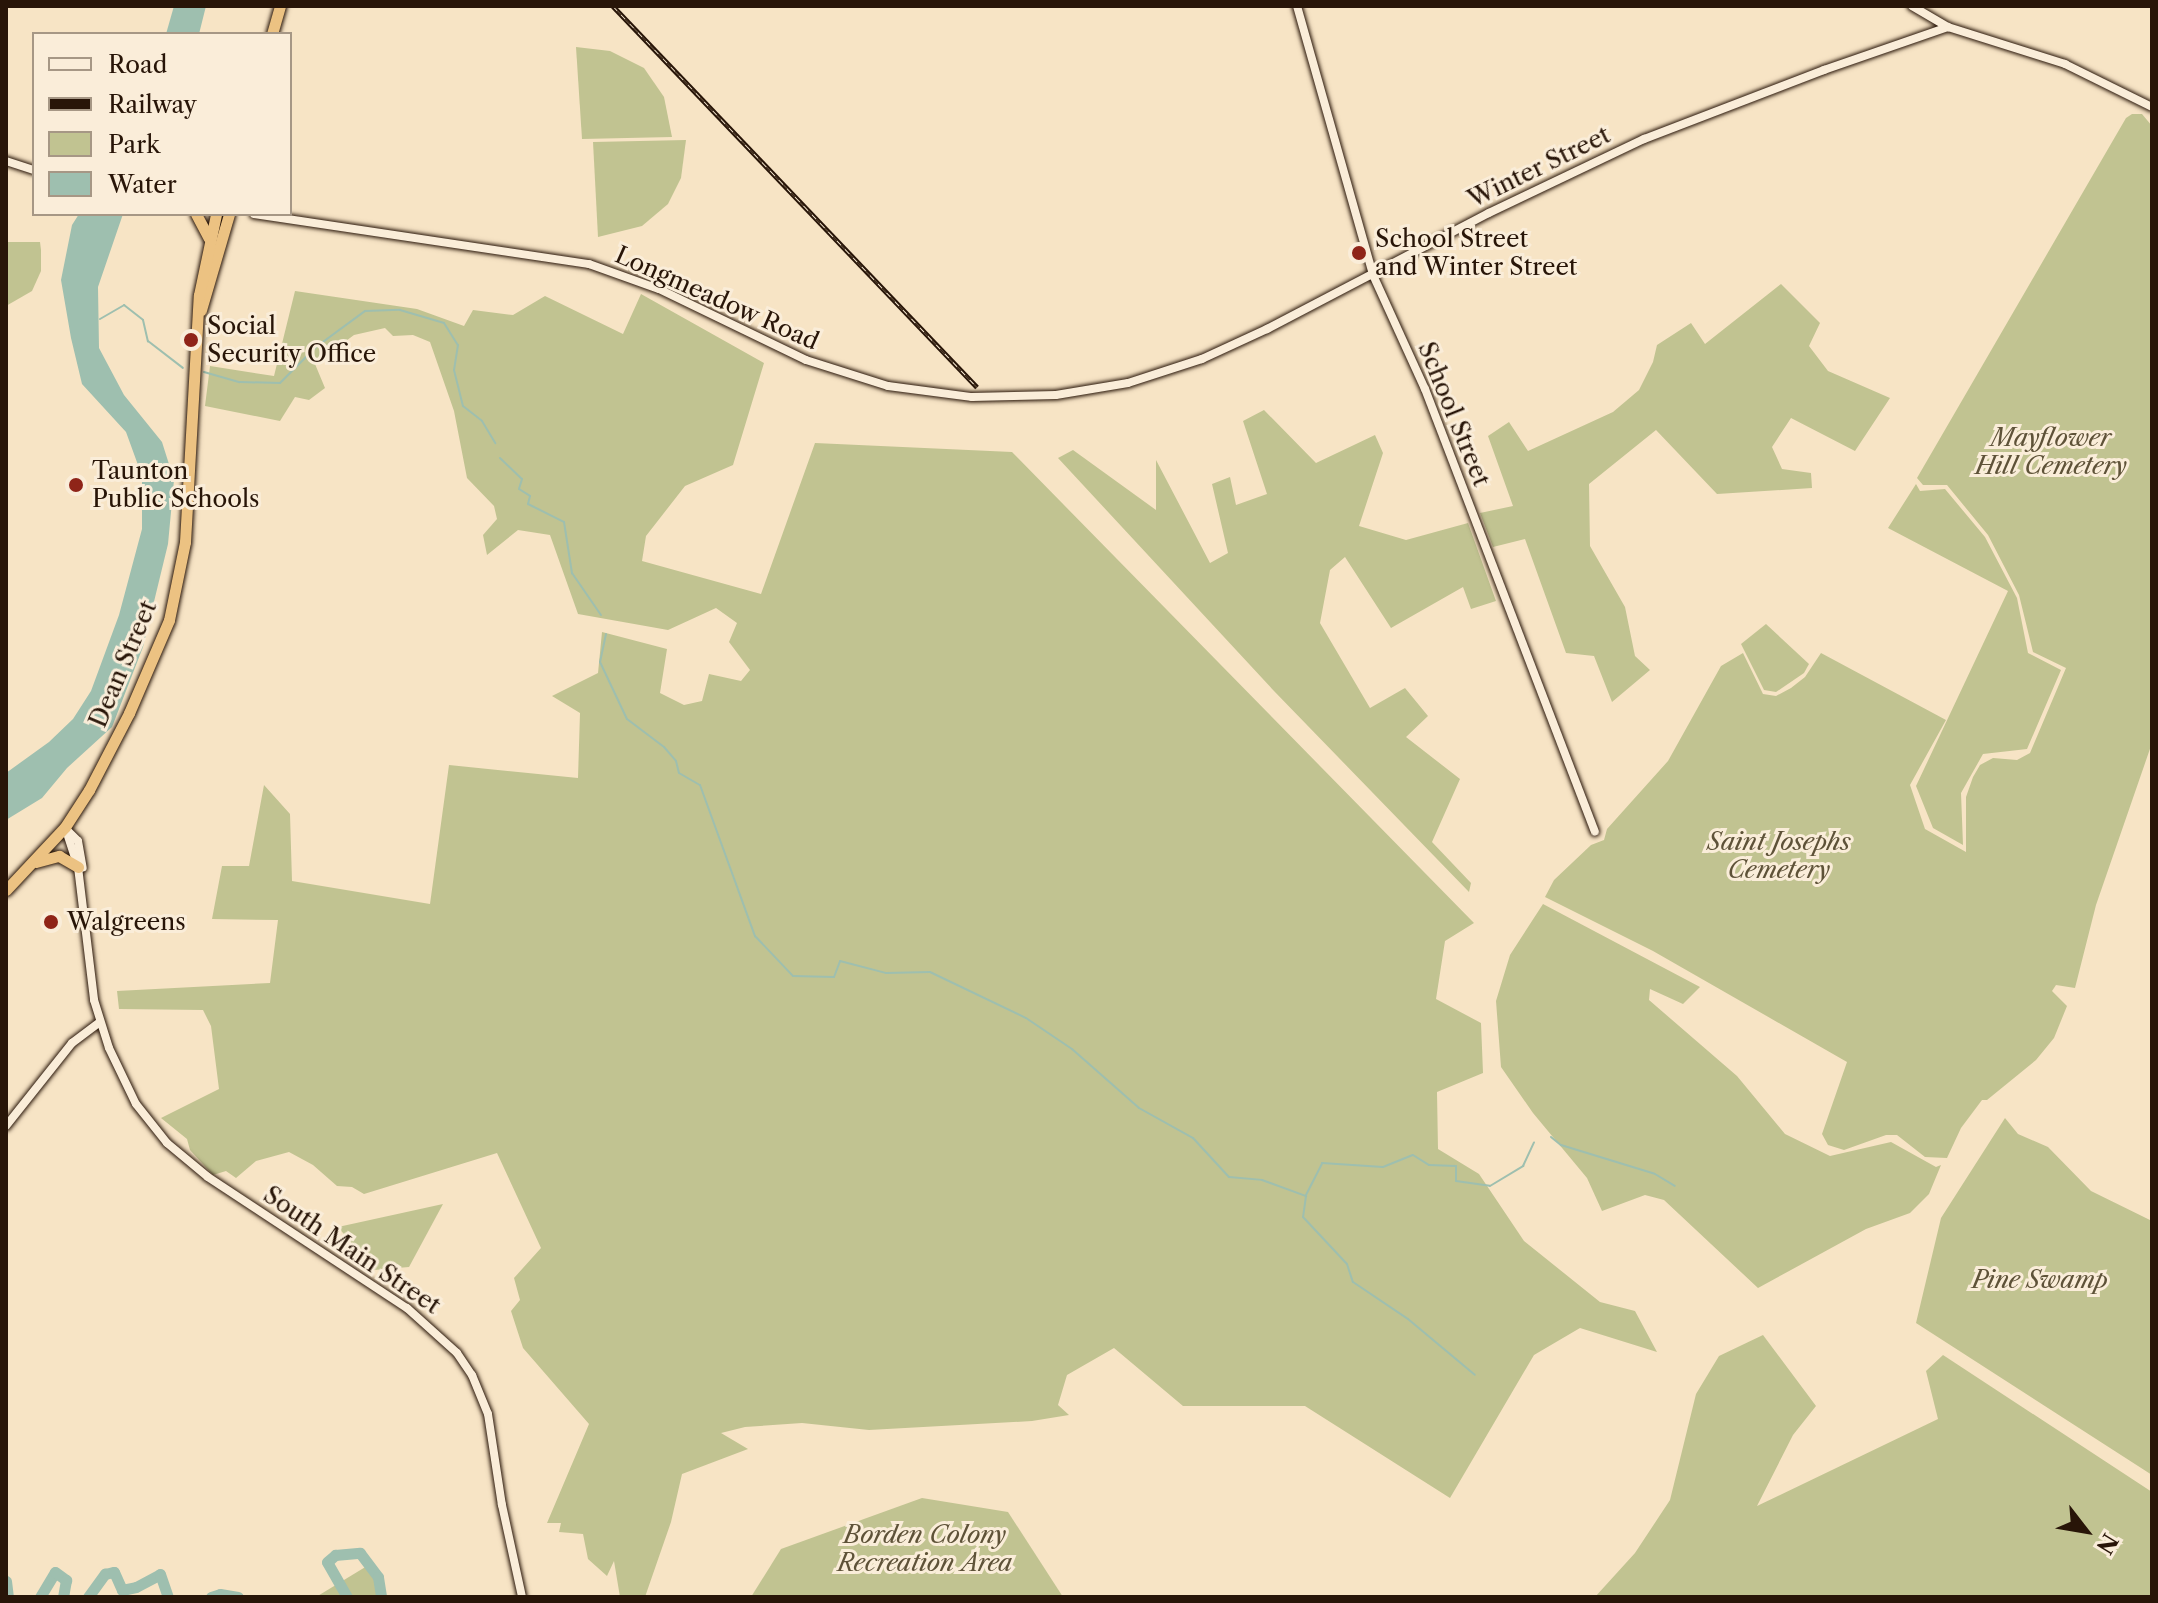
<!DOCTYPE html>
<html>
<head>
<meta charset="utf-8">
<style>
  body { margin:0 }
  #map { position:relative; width:2158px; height:1603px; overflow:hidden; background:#f7e4c5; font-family:"Libre Caslon Text",serif }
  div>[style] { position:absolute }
  .green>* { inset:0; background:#c1c391 }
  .water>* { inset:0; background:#9ebfaf }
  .stream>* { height:2px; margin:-1px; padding:0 1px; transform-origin:1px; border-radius:1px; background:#9ebfaf }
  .river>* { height:11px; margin:-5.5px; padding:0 5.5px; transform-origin:5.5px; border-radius:5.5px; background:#9ebfaf }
  .roads { filter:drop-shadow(0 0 2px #281508) drop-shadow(0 0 2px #281508) }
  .secondary>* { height:8px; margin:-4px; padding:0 4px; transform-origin:4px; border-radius:4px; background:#faedd9 }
  .highway>* { height:11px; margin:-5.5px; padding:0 5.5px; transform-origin:5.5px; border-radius:5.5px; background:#ecc282 }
  .rail>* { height:5px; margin-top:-2.5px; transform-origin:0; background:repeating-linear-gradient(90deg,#faedd9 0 6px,#281508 0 12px); box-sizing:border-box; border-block:2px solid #281508 }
  .dots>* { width:22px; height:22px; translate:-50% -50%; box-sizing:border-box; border:4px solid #faedd9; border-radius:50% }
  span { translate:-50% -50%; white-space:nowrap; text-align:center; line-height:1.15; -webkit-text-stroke:6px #faedd9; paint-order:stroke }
  .street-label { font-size:24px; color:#281508 }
  .poi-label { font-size:24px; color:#281508 }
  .left { translate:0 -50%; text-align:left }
  .park-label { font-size:24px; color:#5e5238; font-style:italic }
  .frame { position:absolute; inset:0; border:8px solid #281508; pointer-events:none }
  .legend { position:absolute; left:32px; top:32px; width:260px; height:184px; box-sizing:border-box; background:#faedd9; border:2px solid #a69785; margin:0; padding:10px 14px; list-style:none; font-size:24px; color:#281508 }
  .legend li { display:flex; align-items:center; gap:16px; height:40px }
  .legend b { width:40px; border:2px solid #a69785 }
  .north { position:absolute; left:2046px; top:1491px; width:80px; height:80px; -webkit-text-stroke:6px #faedd9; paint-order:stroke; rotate:121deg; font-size:22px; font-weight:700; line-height:32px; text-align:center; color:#281508 }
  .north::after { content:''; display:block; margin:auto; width:28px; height:36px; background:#281508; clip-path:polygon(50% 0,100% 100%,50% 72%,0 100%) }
</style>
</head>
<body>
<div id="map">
  <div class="green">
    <div style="clip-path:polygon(576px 47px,610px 51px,644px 68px,664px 97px,672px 137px,582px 139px)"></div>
    <div style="clip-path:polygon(2132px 114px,2142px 114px,2152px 126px,2152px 743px,2096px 905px,2075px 988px,2056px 985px,2052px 991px,2067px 1006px,2054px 1038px,2036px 1060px,1987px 1100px,1982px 1100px,1961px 1128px,1947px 1158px,1925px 1157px,1897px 1135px,1886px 1135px,1844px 1150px,1828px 1145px,1822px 1134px,1847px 1062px,1653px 951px,1545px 897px,1554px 880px,1591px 845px,1604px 840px,1607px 829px,1668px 761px,1721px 666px,1743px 653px,1763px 694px,1776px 696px,1791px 688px,1805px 677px,1821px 653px,1946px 720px,1910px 785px,1925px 829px,1966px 852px,1966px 797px,1973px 777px,1980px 765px,1993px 758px,2017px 760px,2030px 753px,2066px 668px,2033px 652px,2019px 595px,1988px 535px,1947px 485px,1923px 485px,1917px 478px,2126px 118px)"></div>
    <div style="clip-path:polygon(686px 140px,681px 178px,668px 204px,642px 226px,598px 237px,593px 142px)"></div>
    <div style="clip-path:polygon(6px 242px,40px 242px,41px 250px,41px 271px,32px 291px,6px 306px)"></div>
    <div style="clip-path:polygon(1781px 284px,1820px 323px,1809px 346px,1828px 371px,1890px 398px,1855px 451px,1791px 418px,1772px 447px,1782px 469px,1811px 473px,1812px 488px,1717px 494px,1656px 430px,1589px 484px,1590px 546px,1625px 607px,1635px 656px,1650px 670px,1612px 702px,1594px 656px,1566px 653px,1525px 539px,1493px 547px,1480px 513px,1513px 506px,1488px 436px,1509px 422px,1528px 451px,1613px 412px,1639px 390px,1653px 362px,1657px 345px,1691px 323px,1705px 344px)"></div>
    <div style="clip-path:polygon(295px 291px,417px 309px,464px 326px,473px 310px,513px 315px,545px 296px,623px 334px,641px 294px,764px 363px,733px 465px,685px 486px,646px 536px,642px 561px,761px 594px,815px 443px,1012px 452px,1474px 923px,1445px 941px,1436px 999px,1481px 1023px,1483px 1073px,1437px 1092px,1438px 1149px,1479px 1174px,1524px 1241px,1600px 1302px,1635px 1311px,1657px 1352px,1580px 1328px,1534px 1355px,1450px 1498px,1305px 1406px,1183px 1406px,1114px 1348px,1067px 1375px,1058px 1405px,1069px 1415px,1032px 1421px,869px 1430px,802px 1423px,745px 1427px,721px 1433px,748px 1449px,682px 1474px,671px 1522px,645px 1597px,620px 1597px,614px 1561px,607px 1576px,588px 1559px,583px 1534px,559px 1532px,561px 1523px,547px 1523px,589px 1424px,523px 1348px,511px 1311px,520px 1300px,514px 1278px,541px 1248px,497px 1153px,364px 1194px,352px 1187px,337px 1186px,313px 1165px,289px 1152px,256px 1161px,236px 1178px,226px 1171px,213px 1175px,190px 1150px,187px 1139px,161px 1118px,219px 1089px,211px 1026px,203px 1010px,119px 1009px,117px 991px,270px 983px,278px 920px,212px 919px,222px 866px,249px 866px,264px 785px,290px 814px,292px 881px,430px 904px,449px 765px,578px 778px,580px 713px,552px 696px,598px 673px,602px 632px,667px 649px,660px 693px,684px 705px,702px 701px,709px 674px,741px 681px,750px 670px,729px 642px,737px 623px,716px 608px,668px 630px,578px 614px,550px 535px,518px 530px,487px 555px,483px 535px,497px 519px,494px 506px,467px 478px,454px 411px,430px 342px,413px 335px,393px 336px,385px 328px,354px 335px,315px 364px,325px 388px,309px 400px,295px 397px,280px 421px,205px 406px,210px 366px,274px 376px)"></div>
    <div style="clip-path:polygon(1264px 410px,1316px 463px,1375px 435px,1383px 453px,1359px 526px,1406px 540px,1468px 523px,1496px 601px,1471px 609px,1463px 587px,1391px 628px,1345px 557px,1330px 570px,1320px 623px,1370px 708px,1405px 688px,1428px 716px,1406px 737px,1460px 779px,1432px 842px,1471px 883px,1469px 892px,1274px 691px,1058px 458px,1073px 450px,1156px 510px,1156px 460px,1210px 563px,1228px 553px,1212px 484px,1230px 477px,1236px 505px,1267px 494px,1243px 421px)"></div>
    <div style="clip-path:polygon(1916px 484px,1920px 491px,1945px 489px,1985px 537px,2017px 598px,2028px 653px,2061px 670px,2027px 749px,1983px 754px,1961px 793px,1963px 845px,1933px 828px,1916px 786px,2008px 591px,1888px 528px)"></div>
    <div style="clip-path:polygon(1766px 624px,1809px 664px,1804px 673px,1776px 692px,1764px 690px,1741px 644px)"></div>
    <div style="clip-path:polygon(1543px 904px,1700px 987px,1683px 1004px,1650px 989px,1649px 1000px,1737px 1076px,1785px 1134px,1830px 1156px,1891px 1142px,1936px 1167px,1941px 1165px,1929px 1194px,1910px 1213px,1866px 1229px,1758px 1288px,1664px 1200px,1645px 1195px,1602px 1211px,1587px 1178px,1533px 1113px,1501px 1067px,1496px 1001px,1510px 955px)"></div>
    <div style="clip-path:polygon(2005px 1118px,2018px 1134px,2048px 1147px,2091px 1191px,2152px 1221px,2152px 1475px,1916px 1323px,1941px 1218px)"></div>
    <div style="clip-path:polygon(443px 1204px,409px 1267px,374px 1270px,338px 1227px)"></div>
    <div style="clip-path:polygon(1763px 1335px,1816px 1406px,1793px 1435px,1757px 1506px,1938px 1419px,1926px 1371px,1943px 1355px,2152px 1492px,2152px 1597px,1595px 1597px,1635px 1553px,1670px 1500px,1696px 1394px,1719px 1356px)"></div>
    <div style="clip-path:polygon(922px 1498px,1008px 1512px,1063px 1597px,751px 1597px,781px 1549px)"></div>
    <div style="clip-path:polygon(367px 1566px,375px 1570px,382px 1597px,316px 1597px)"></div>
  </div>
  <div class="water">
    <div style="clip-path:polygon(174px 6px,206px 6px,199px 34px,166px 34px)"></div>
    <div style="clip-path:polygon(79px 214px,123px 214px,98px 287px,99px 348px,124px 395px,162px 442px,174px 480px,168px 544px,143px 647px,112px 727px,67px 768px,42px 798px,6px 820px,6px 773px,49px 742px,73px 719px,91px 691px,119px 615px,142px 529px,142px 476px,126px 432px,82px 384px,71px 338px,61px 280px,72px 225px)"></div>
  </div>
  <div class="stream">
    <div style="left:100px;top:319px;width:28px;rotate:-30deg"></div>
    <div style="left:124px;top:305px;width:24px;rotate:38deg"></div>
    <div style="left:143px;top:320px;width:22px;rotate:77deg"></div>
    <div style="left:148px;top:341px;width:44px;rotate:37.6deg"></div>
    <div style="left:204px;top:372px;width:37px;rotate:16deg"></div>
    <div style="left:240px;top:382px;width:40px;rotate:1.4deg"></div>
    <div style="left:280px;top:383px;width:51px;rotate:-45deg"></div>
    <div style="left:316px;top:347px;width:61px;rotate:-36.3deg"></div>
    <div style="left:365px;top:311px;width:35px;rotate:-2deg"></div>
    <div style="left:400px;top:310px;width:46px;rotate:16.5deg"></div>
    <div style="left:444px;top:323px;width:26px;rotate:58deg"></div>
    <div style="left:458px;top:345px;width:25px;rotate:99deg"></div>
    <div style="left:454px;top:370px;width:37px;rotate:76deg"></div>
    <div style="left:463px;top:406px;width:24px;rotate:38deg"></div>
    <div style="left:482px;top:421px;width:26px;rotate:59deg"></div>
    <div style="left:500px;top:458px;width:30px;rotate:44deg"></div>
    <div style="left:522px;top:479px;width:10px;rotate:107deg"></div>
    <div style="left:519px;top:489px;width:13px;rotate:32deg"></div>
    <div style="left:530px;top:496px;width:8px;rotate:104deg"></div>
    <div style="left:528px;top:504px;width:40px;rotate:26.6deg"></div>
    <div style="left:564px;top:522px;width:52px;rotate:81.1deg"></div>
    <div style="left:572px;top:573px;width:51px;rotate:55.4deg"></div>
    <div style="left:606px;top:634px;width:29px;rotate:102deg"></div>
    <div style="left:600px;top:662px;width:63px;rotate:64.7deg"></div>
    <div style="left:627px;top:719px;width:46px;rotate:37.1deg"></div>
    <div style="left:664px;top:747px;width:18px;rotate:49deg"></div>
    <div style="left:676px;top:761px;width:12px;rotate:76deg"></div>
    <div style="left:679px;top:773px;width:24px;rotate:30deg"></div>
    <div style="left:700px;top:785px;width:161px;rotate:70deg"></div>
    <div style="left:755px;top:936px;width:55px;rotate:46.5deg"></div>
    <div style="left:793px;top:976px;width:41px;rotate:1.4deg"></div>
    <div style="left:834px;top:977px;width:17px;rotate:-69deg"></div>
    <div style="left:840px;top:961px;width:48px;rotate:14.6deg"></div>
    <div style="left:886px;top:973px;width:44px;rotate:-1.3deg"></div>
    <div style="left:930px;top:972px;width:106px;rotate:25.6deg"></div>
    <div style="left:1026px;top:1018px;width:55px;rotate:34deg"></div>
    <div style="left:1072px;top:1049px;width:89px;rotate:41.4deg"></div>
    <div style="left:1139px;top:1108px;width:62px;rotate:29.1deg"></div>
    <div style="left:1193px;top:1138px;width:53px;rotate:47.3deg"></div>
    <div style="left:1229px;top:1177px;width:33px;rotate:5deg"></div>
    <div style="left:1262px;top:1180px;width:47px;rotate:20deg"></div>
    <div style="left:1306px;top:1196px;width:21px;rotate:98deg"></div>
    <div style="left:1303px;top:1217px;width:64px;rotate:46.9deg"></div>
    <div style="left:1347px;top:1264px;width:19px;rotate:72deg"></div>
    <div style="left:1353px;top:1282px;width:66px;rotate:33.9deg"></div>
    <div style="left:1408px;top:1319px;width:87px;rotate:39.9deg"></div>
    <div style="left:1551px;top:1137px;width:13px;rotate:39deg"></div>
    <div style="left:1561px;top:1145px;width:98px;rotate:17.1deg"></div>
    <div style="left:1655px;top:1174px;width:23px;rotate:31deg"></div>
    <div style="left:1306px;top:1195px;width:36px;rotate:-63deg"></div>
    <div style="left:1322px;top:1163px;width:61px;rotate:3.8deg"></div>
    <div style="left:1383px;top:1167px;width:32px;rotate:-22deg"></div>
    <div style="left:1413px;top:1155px;width:19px;rotate:32deg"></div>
    <div style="left:1429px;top:1165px;width:27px;rotate:2deg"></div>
    <div style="left:1456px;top:1166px;width:15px;rotate:90deg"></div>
    <div style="left:1456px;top:1181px;width:34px;rotate:8deg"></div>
    <div style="left:1490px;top:1186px;width:39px;rotate:-31deg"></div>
    <div style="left:1523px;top:1166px;width:26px;rotate:-65deg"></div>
  </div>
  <div class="river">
    <div style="left:6px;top:1581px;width:16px;rotate:83deg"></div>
    <div style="left:40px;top:1597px;width:29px;rotate:-59deg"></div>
    <div style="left:55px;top:1572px;width:14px;rotate:36deg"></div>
    <div style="left:66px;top:1580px;width:17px;rotate:100deg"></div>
    <div style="left:88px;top:1597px;width:29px;rotate:-54deg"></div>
    <div style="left:105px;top:1574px;width:9px;rotate:-13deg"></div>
    <div style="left:114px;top:1572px;width:20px;rotate:66deg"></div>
    <div style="left:122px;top:1590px;width:14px;rotate:-12deg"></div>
    <div style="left:136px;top:1587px;width:27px;rotate:-28deg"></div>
    <div style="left:160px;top:1574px;width:24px;rotate:71deg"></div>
    <div style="left:211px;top:1597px;width:9px;rotate:-18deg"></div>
    <div style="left:220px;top:1594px;width:18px;rotate:9deg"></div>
    <div style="left:347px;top:1597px;width:40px;rotate:-119.7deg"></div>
    <div style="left:327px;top:1562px;width:11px;rotate:-41deg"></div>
    <div style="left:335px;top:1555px;width:25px;rotate:-5deg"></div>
    <div style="left:360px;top:1553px;width:30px;rotate:53deg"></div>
    <div style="left:378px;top:1577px;width:20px;rotate:81deg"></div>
  </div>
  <div class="roads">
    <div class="secondary">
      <div style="left:1297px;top:6px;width:280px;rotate:74.2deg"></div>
      <div style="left:1373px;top:275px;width:125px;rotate:65.5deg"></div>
      <div style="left:1425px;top:389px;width:474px;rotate:69deg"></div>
      <div style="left:1912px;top:6px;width:42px;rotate:30.3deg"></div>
      <div style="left:1948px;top:27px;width:123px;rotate:17.5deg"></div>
      <div style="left:2065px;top:64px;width:97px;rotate:26.3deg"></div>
      <div style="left:6px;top:161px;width:29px;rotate:18deg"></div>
      <div style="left:254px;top:214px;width:339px;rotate:8.5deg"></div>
      <div style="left:589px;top:264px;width:74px;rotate:19.7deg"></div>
      <div style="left:659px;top:289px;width:163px;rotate:25.8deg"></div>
      <div style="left:806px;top:360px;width:86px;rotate:17.6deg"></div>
      <div style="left:888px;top:386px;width:85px;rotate:7.5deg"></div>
      <div style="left:972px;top:397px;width:84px;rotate:-1.4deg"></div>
      <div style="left:1056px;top:395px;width:73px;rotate:-9.5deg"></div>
      <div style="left:1128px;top:383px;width:78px;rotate:-18deg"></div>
      <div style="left:1202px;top:359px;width:72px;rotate:-24.8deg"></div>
      <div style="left:1267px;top:329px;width:250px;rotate:-27.6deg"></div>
      <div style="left:1489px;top:213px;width:172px;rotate:-25.5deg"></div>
      <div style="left:1644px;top:139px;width:193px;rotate:-21deg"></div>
      <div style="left:1824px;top:70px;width:131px;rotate:-19.1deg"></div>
      <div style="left:65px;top:827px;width:42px;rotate:72deg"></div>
      <div style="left:78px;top:867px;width:134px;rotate:83.1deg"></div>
      <div style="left:94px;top:1000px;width:50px;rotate:72.6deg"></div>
      <div style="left:109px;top:1048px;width:62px;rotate:64.3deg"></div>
      <div style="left:136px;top:1104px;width:50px;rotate:51.5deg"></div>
      <div style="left:167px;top:1143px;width:53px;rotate:39.7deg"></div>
      <div style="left:208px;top:1177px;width:238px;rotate:33.4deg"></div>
      <div style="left:407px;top:1308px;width:67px;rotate:42deg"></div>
      <div style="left:457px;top:1353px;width:27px;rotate:56deg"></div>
      <div style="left:472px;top:1375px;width:42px;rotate:67.7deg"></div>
      <div style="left:488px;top:1414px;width:92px;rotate:81.3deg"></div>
      <div style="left:502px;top:1505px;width:94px;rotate:77.7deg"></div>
      <div style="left:68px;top:831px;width:14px;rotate:45deg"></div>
      <div style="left:78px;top:841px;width:27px;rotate:80deg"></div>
      <div style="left:6px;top:1126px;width:106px;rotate:-51.5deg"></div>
      <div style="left:72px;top:1043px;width:35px;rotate:-37deg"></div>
    </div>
    <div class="highway">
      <div style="left:272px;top:34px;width:29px;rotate:-74deg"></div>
      <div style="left:196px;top:214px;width:27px;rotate:62deg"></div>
      <div style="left:201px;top:310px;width:100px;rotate:-73.7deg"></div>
      <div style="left:36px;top:862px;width:24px;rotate:-15deg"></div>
      <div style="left:59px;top:856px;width:22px;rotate:30deg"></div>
      <div style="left:6px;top:890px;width:86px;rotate:-46.9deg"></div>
      <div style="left:65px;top:827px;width:44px;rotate:-57deg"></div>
      <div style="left:89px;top:790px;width:87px;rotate:-62.5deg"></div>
      <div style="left:129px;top:713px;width:101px;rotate:-66.7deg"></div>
      <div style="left:169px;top:620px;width:80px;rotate:-78.4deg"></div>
      <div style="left:185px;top:542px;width:247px;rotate:-86.8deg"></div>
      <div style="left:199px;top:295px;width:83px;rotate:-78.1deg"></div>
    </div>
  </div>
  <div class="rail">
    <div style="left:613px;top:6px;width:527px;rotate:46.31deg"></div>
  </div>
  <div class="dots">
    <div style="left:1359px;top:253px;background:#8f2418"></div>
    <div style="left:191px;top:340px;background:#8f2418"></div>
    <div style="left:76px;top:485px;background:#8f2418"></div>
    <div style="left:51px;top:922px;background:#8f2418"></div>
  </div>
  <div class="street-label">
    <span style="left:1539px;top:167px;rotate:-26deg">Winter Street</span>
    <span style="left:717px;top:298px;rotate:24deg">Longmeadow Road</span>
    <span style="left:1454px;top:414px;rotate:68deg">School Street</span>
    <span style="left:123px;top:664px;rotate:-67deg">Dean Street</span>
    <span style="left:352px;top:1250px;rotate:34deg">South Main Street</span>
  </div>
  <div class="poi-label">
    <span class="left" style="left:1375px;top:253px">School Street<br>and Winter Street</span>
    <span class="left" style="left:207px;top:340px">Social<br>Security Office</span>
    <span class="left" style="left:92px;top:485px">Taunton<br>Public Schools</span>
    <span class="left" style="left:67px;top:922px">Walgreens</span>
  </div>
  <div class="park-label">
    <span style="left:2051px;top:452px">Mayflower<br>Hill Cemetery</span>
    <span style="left:1779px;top:856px">Saint Josephs<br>Cemetery</span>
    <span style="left:2040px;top:1280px">Pine Swamp</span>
    <span style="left:925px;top:1549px">Borden Colony<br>Recreation Area</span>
  </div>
  <div class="frame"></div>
  <ul class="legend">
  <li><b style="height:10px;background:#faedd9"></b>Road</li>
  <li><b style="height:10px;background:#281508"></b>Railway</li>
  <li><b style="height:22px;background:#c1c391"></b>Park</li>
  <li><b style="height:22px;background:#9ebfaf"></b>Water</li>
  </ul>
  <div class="north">N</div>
</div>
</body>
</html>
